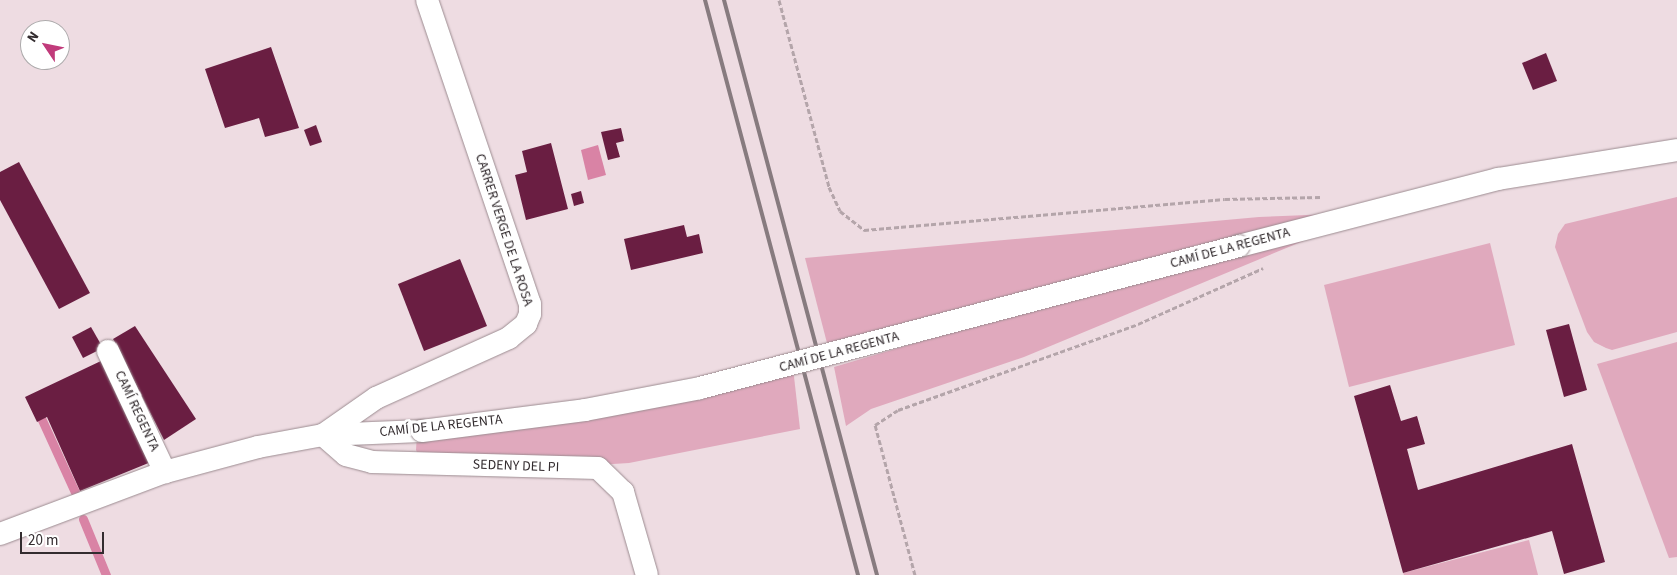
<!DOCTYPE html>
<html>
<head>
<meta charset="utf-8">
<style>
  body { margin:0 }
  #map { position:relative; width:1677px; height:575px; overflow:hidden; background:#eedce2; font-family:"Source Sans 3",sans-serif }
  div>[style] { position:absolute }
  .green>* { inset:0; background:#e0a9bd }
  .water>* { inset:0; background:#d983a5 }
  .stream>* { height:9px; margin:-4.5px; padding:0 4.5px; transform-origin:4.5px; border-radius:4.5px; background:#d983a5 }
  .building>* { inset:0; background:#6a1e42 }
  .path>* { height:3px; margin-top:-1.5px; transform-origin:0; background:repeating-linear-gradient(90deg,#b4a5aa 0 5px,transparent 0 7.5px) }
  .roads { filter:drop-shadow(0 0 1px #9c8c91) drop-shadow(0 0 1px #9c8c91) }
  .minor>* { height:22px; margin:-11px; padding:0 11px; transform-origin:11px; border-radius:11px; background:#fff }
  .rail>* { height:4px; margin:-2px; padding:0 2px; transform-origin:2px; border-radius:2px; background:#877b7f }
  .bridges { filter:drop-shadow(0 0 1px #9c8c91) drop-shadow(0 0 1px #9c8c91) }
  .minor-bridge>* { height:22px; margin:-11px; padding:0 11px; transform-origin:11px; border-radius:11px; background:#fff }
  span { translate:-50% -50%; white-space:nowrap; text-align:center; line-height:1.15; -webkit-text-stroke:5px #fff; paint-order:stroke }
  .street-label { font-size:14px; color:#332c2f }
  .north { position:absolute; left:20px; top:20px; width:50px; height:50px; box-sizing:border-box; background:#fff; border:1px solid #adabac; border-radius:50%; rotate:304deg; font-size:14px; font-weight:700; line-height:20px; text-align:center; color:#332c2f }
  .north::after { content:''; display:block; margin:auto; width:18px; height:22px; background:#c13b7b; clip-path:polygon(50% 0,100% 100%,50% 72%,0 100%) }
  .scale { position:absolute; left:20px; top:532px; width:84px; height:22px; box-sizing:border-box; border:2px solid #332c2f; border-top:0; padding-left:6px; font-size:15px; line-height:18px; white-space:nowrap; color:#332c2f; -webkit-text-stroke:4px #fff; paint-order:stroke }
</style>
</head>
<body>
<div id="map">
  <div class="green">
    <div style="clip-path:polygon(1677px 197px,1677px 332px,1612px 350px,1606px 348px,1594px 342px,1587px 332px,1555px 247px,1558px 234px,1565px 224px)"></div>
    <div style="clip-path:polygon(1333px 214px,827px 343px,805px 258px,1259px 217px)"></div>
    <div style="clip-path:polygon(1325px 232px,1024px 357px,871px 409px,846px 426px,834px 367px,1034px 308px)"></div>
    <div style="clip-path:polygon(1490px 243px,1515px 345px,1349px 387px,1324px 285px)"></div>
    <div style="clip-path:polygon(1677px 342px,1677px 557px,1669px 558px,1597px 364px)"></div>
    <div style="clip-path:polygon(793px 368px,800px 429px,629px 463px,597px 465px,421px 461px,416px 450px,417px 435px)"></div>
    <div style="clip-path:polygon(1529px 540px,1538px 575px,1404px 575px,1403px 573px)"></div>
  </div>
  <div class="water">
    <div style="clip-path:polygon(598px 145px,606px 175px,588px 180px,581px 150px)"></div>
  </div>
  <div class="stream">
    <div style="left:42px;top:420px;width:79px;rotate:65.4deg"></div>
    <div style="left:83px;top:519px;width:61px;rotate:67.7deg"></div>
  </div>
  <div class="building">
    <div style="clip-path:polygon(271px 47px,299px 128px,265px 137px,259px 118px,225px 128px,205px 69px)"></div>
    <div style="clip-path:polygon(1546px 53px,1557px 81px,1533px 90px,1522px 63px)"></div>
    <div style="clip-path:polygon(316px 125px,322px 142px,310px 146px,304px 130px)"></div>
    <div style="clip-path:polygon(621px 128px,624px 141px,616px 143px,620px 157px,608px 160px,601px 132px)"></div>
    <div style="clip-path:polygon(551px 143px,568px 209px,526px 220px,515px 175px,527px 172px,522px 151px)"></div>
    <div style="clip-path:polygon(19px 162px,90px 293px,59px 309px,0 200px,0 172px)"></div>
    <div style="clip-path:polygon(581px 191px,584px 203px,574px 206px,571px 194px)"></div>
    <div style="clip-path:polygon(684px 225px,687px 237px,699px 234px,703px 253px,631px 270px,624px 239px)"></div>
    <div style="clip-path:polygon(460px 259px,487px 326px,424px 351px,398px 284px)"></div>
    <div style="clip-path:polygon(1569px 324px,1587px 390px,1564px 397px,1546px 330px)"></div>
    <div style="clip-path:polygon(135px 326px,196px 419px,164px 440px,113px 339px)"></div>
    <div style="clip-path:polygon(91px 327px,103px 348px,83px 358px,72px 337px)"></div>
    <div style="clip-path:polygon(103px 360px,151px 462px,80px 491px,47px 417px,37px 422px,25px 397px)"></div>
    <div style="clip-path:polygon(1390px 385px,1401px 421px,1417px 416px,1425px 444px,1407px 449px,1418px 490px,1572px 444px,1605px 562px,1564px 574px,1552px 531px,1403px 573px,1354px 396px)"></div>
  </div>
  <div class="path">
    <div style="left:779px;top:0;width:194px;rotate:75deg"></div>
    <div style="left:829px;top:187px;width:26px;rotate:65deg"></div>
    <div style="left:840px;top:211px;width:31px;rotate:38deg"></div>
    <div style="left:864px;top:230px;width:362px;rotate:-4.9deg"></div>
    <div style="left:1225px;top:199px;width:96px;rotate:-1.2deg"></div>
    <div style="left:915px;top:575px;width:155px;rotate:-104.9deg"></div>
    <div style="left:875px;top:425px;width:27px;rotate:-33deg"></div>
    <div style="left:898px;top:410px;width:255px;rotate:-19.7deg"></div>
    <div style="left:1138px;top:324px;width:137px;rotate:-24.1deg"></div>
  </div>
  <div class="roads">
    <div class="minor">
      <div style="left:427px;top:0;width:321px;rotate:71.3deg"></div>
      <div style="left:530px;top:304px;width:10px;rotate:90deg"></div>
      <div style="left:530px;top:314px;width:11px;rotate:112deg"></div>
      <div style="left:526px;top:324px;width:22px;rotate:141deg"></div>
      <div style="left:509px;top:338px;width:146px;rotate:155.7deg"></div>
      <div style="left:376px;top:398px;width:65px;rotate:145.1deg"></div>
      <div style="left:323px;top:435px;width:30px;rotate:41deg"></div>
      <div style="left:346px;top:455px;width:27px;rotate:15deg"></div>
      <div style="left:372px;top:462px;width:226px;rotate:1.5deg"></div>
      <div style="left:598px;top:468px;width:35px;rotate:44deg"></div>
      <div style="left:623px;top:492px;width:86px;rotate:73.9deg"></div>
      <div style="left:1239px;top:246px;width:268px;rotate:-14.5deg"></div>
      <div style="left:1498px;top:179px;width:181px;rotate:-9.2deg"></div>
      <div style="left:108px;top:351px;width:134px;rotate:64.8deg"></div>
      <div style="left:0;top:534px;width:176px;rotate:-20.6deg"></div>
      <div style="left:165px;top:472px;width:96px;rotate:-15deg"></div>
      <div style="left:258px;top:447px;width:66px;rotate:-10.5deg"></div>
      <div style="left:323px;top:435px;width:99px;rotate:-2.3deg"></div>
    </div>
  </div>
  <div class="rail">
    <div style="left:705px;top:0;width:595px;rotate:75.1deg"></div>
    <div style="left:724px;top:0;width:595px;rotate:75.1deg"></div>
  </div>
  <div class="bridges">
    <div class="minor-bridge">
      <div style="left:422px;top:431px;width:164px;rotate:-7.3deg"></div>
      <div style="left:585px;top:410px;width:117px;rotate:-10.8deg"></div>
      <div style="left:700px;top:388px;width:557px;rotate:-14.76deg"></div>
    </div>
  </div>
  <div class="street-label">
    <span style="left:504px;top:230px;rotate:72deg">CARRER VERGE DE LA ROSA</span>
    <span style="left:1230px;top:248px;rotate:-15deg">CAMÍ DE LA REGENTA</span>
    <span style="left:839px;top:352px;rotate:-15deg">CAMÍ DE LA REGENTA</span>
    <span style="left:137px;top:411px;rotate:65deg">CAMÍ REGENTA</span>
    <span style="left:441px;top:426px;rotate:-6deg">CAMÍ DE LA REGENTA</span>
    <span style="left:516px;top:466px;rotate:2deg">SEDENY DEL PI</span>
  </div>
  <div class="north">N</div>
  <div class="scale">20 m</div>
</div>
</body>
</html>
